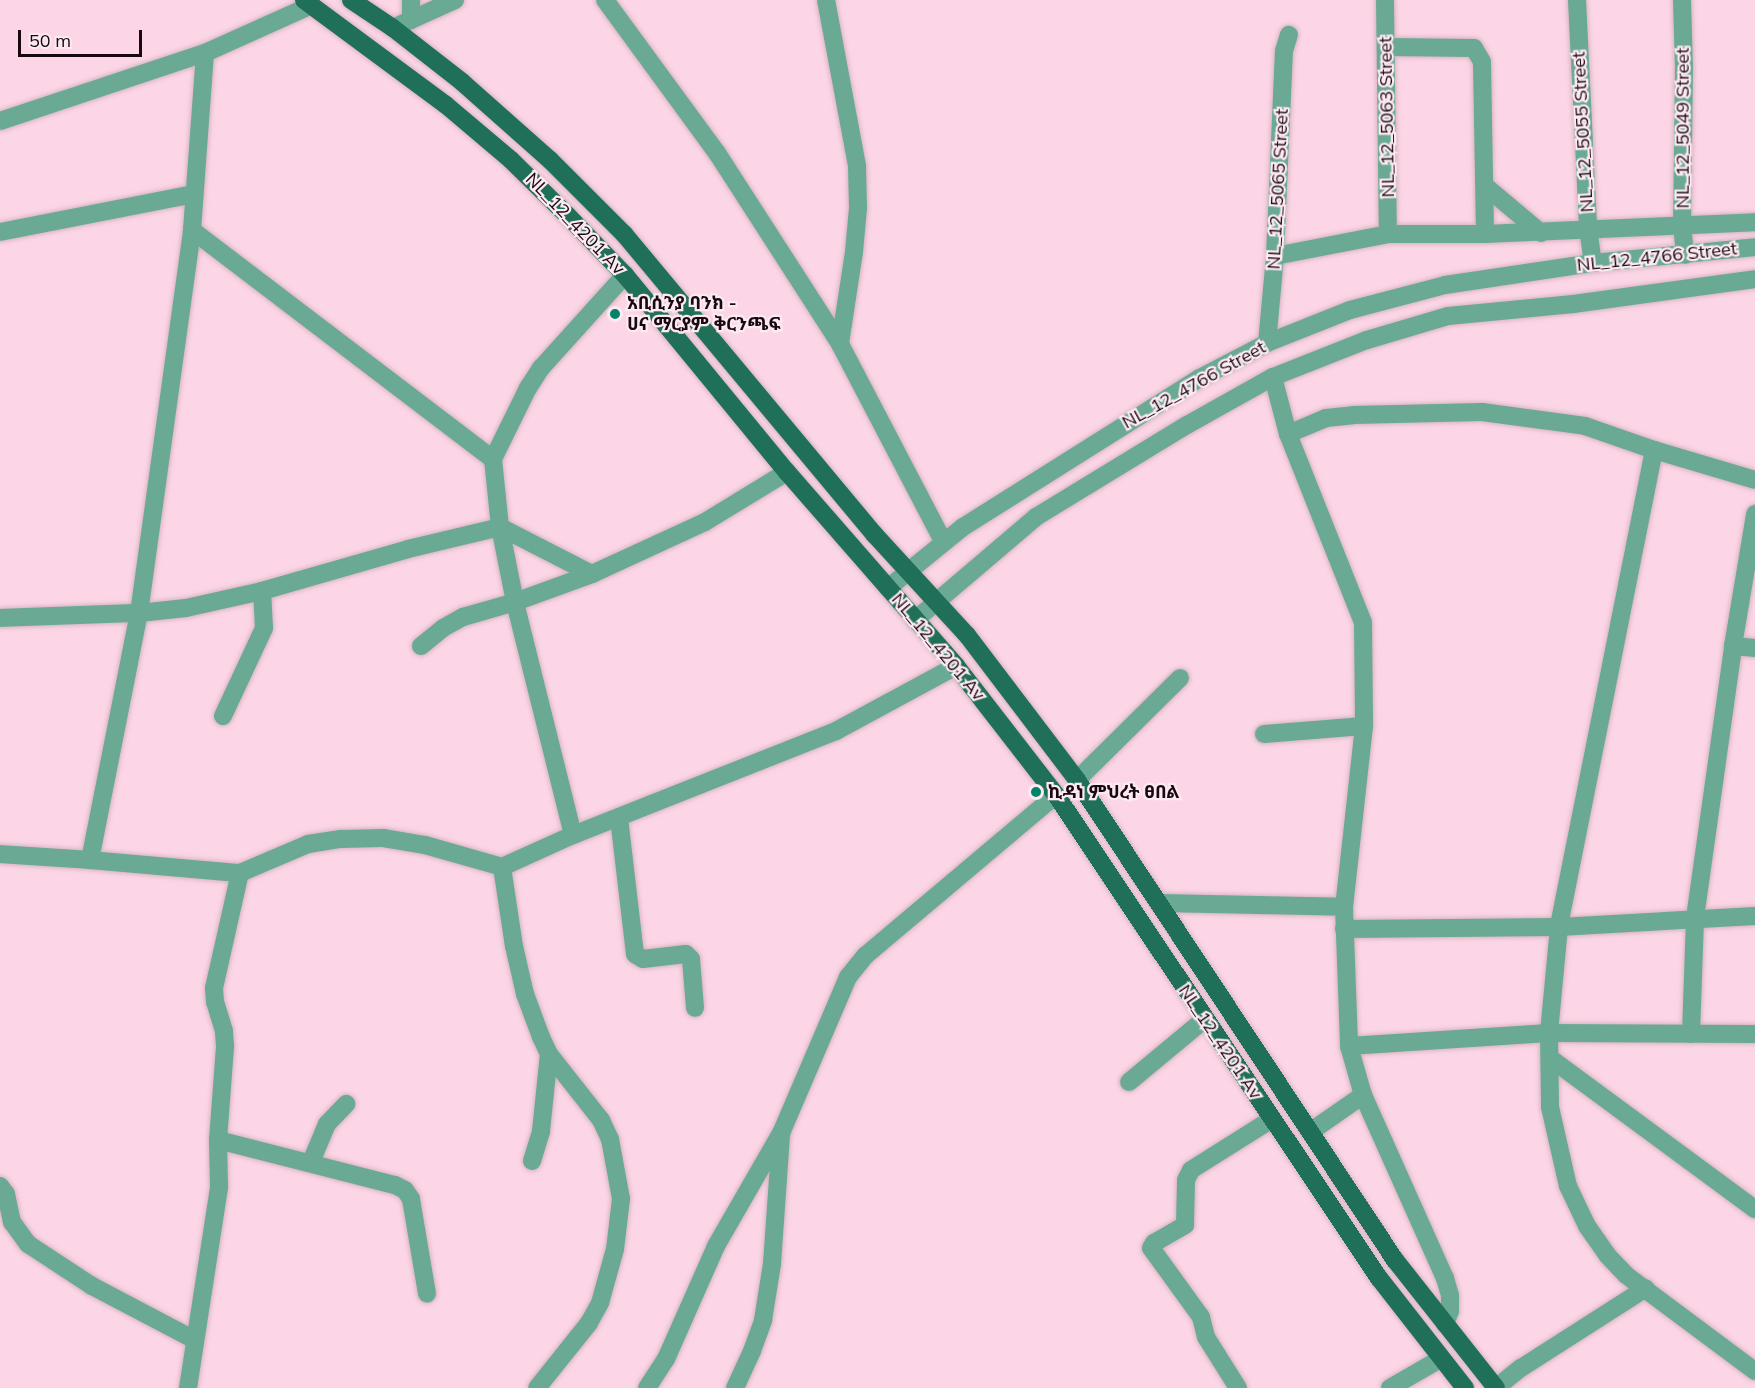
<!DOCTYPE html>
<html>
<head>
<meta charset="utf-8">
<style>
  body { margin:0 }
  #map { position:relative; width:1755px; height:1388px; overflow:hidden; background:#fcd6e6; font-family:Mulish,"Noto Sans Ethiopic",sans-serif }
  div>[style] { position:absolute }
  .roads { filter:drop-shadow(0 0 2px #d8b5c4) drop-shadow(0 0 2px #d8b5c4) }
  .minor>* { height:18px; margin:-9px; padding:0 9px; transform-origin:9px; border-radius:9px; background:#6aaa94 }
  .tertiary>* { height:18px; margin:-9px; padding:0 9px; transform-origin:9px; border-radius:9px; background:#6aaa94 }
  .primary>* { height:18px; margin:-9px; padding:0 9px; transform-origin:9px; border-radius:9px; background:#1f6f59 }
  .dots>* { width:16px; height:16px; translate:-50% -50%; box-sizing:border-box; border:3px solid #fde9f1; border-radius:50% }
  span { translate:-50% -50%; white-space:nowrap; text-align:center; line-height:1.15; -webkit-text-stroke:4.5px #fde9f1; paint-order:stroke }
  .street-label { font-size:18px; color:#180910 }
  .poi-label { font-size:18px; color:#180910; font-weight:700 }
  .left { translate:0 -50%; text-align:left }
  .scale { position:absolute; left:18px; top:30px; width:124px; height:27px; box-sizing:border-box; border:3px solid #180910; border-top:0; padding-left:8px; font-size:18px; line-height:21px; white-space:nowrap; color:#180910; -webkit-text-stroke:4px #fde9f1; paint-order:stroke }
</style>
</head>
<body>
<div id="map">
  <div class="roads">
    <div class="minor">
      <div style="left:605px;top:0;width:190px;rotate:53.8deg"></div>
      <div style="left:717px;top:153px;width:227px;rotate:57.2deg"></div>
      <div style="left:826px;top:0;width:169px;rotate:79.4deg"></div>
      <div style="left:857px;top:166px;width:42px;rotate:88.6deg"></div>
      <div style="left:858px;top:208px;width:44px;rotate:95.2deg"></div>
      <div style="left:854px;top:252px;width:93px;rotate:98.7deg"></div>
      <div style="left:840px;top:344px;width:222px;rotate:62.4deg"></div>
      <div style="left:1385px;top:0;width:234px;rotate:89.3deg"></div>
      <div style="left:1577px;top:0;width:228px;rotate:87.2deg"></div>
      <div style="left:1588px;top:228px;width:35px;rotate:82deg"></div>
      <div style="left:1682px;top:0;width:66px;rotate:88.3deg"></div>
      <div style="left:1684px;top:66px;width:159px;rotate:90.7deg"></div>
      <div style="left:1682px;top:225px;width:30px;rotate:84deg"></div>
      <div style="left:411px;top:20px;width:20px;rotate:-90deg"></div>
      <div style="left:393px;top:28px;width:68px;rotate:-24.3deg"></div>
      <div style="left:1386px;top:47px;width:88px;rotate:0.7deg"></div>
      <div style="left:1474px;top:48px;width:16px;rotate:60deg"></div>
      <div style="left:1482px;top:62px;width:172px;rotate:89deg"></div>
      <div style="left:0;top:121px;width:216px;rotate:-18.4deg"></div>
      <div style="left:205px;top:53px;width:117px;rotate:-24.2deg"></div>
      <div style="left:1485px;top:186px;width:73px;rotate:40deg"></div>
      <div style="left:192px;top:230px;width:378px;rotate:37.3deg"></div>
      <div style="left:0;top:232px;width:197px;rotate:-11.1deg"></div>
      <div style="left:1275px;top:256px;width:115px;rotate:-11deg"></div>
      <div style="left:1388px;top:234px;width:97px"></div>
      <div style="left:1485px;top:234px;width:270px;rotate:-2.5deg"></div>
      <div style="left:1267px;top:343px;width:87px;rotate:-84.7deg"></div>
      <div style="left:1275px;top:256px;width:205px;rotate:-87.5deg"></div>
      <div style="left:1284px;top:51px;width:17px;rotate:-73deg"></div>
      <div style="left:1273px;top:377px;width:59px;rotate:75.3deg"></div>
      <div style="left:1288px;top:434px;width:202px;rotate:68.3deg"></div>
      <div style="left:1363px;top:622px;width:104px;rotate:89.4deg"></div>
      <div style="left:1364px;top:726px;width:182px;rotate:96.3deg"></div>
      <div style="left:1344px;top:907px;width:139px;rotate:87.9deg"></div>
      <div style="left:1349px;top:1046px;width:51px;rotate:74.1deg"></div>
      <div style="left:1363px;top:1095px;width:201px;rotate:65.9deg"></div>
      <div style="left:1445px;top:1278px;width:19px;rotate:74deg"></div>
      <div style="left:1450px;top:1296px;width:15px;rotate:90deg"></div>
      <div style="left:1450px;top:1311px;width:14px;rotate:111deg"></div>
      <div style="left:1288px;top:434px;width:41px;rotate:-22.8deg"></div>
      <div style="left:1326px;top:418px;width:27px;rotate:-6deg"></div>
      <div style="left:1353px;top:415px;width:129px;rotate:-1.3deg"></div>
      <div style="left:1482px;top:412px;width:104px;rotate:7.7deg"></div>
      <div style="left:1585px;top:426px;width:73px;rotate:19.2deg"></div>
      <div style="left:1654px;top:450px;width:105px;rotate:16.5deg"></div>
      <div style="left:1654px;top:450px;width:486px;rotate:101.3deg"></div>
      <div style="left:1559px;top:927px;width:106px;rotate:95.4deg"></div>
      <div style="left:1549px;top:1033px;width:74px;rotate:89.2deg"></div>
      <div style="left:1550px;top:1107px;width:81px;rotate:77.2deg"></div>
      <div style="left:1568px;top:1186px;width:44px;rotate:64.6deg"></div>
      <div style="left:1587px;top:1226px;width:35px;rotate:55deg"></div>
      <div style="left:1607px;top:1255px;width:28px;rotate:46deg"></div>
      <div style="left:1626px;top:1275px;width:161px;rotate:36.7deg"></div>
      <div style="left:500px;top:527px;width:103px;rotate:27.1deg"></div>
      <div style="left:592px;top:574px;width:124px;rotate:-24.7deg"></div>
      <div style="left:705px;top:522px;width:96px;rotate:-31.4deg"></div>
      <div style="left:0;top:618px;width:139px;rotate:-2.1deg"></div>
      <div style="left:139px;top:613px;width:387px;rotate:-82.1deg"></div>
      <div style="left:192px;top:230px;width:177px;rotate:-85.8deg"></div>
      <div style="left:421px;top:646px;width:28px;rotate:-39deg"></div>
      <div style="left:443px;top:628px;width:23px;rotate:-29deg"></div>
      <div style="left:463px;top:617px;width:54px;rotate:-16.1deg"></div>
      <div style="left:515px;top:602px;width:76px;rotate:-101.3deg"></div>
      <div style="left:1733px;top:646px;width:22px;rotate:5deg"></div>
      <div style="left:223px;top:716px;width:97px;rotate:-65deg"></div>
      <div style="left:264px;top:628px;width:37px;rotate:-93deg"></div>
      <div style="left:1264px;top:734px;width:100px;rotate:-4.6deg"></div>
      <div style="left:1077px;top:780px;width:145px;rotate:-44.7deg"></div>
      <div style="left:619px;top:818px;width:137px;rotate:83.3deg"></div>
      <div style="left:635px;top:954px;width:9px;rotate:32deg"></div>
      <div style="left:643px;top:959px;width:43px;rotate:-6.6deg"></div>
      <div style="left:686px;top:954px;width:7px;rotate:45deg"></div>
      <div style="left:691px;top:959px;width:49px;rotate:85.3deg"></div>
      <div style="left:573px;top:835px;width:240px;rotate:-104deg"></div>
      <div style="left:515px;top:602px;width:82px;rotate:-20deg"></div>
      <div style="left:0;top:854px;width:90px;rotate:3.8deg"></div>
      <div style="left:90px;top:860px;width:252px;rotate:-78.8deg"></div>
      <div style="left:139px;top:613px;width:47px;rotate:-6.1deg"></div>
      <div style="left:186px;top:608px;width:78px;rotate:-12.6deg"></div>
      <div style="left:262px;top:591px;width:152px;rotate:-16deg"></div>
      <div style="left:408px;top:549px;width:95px;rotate:-13.4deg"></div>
      <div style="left:500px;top:527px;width:68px;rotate:-95.9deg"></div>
      <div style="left:493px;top:459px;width:79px;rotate:-63.8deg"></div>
      <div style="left:528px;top:388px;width:24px;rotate:-57deg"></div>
      <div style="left:541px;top:368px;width:125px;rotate:-47.9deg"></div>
      <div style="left:90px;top:860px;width:151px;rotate:5deg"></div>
      <div style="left:502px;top:867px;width:80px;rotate:81.4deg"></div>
      <div style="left:514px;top:946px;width:49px;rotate:77.1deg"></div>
      <div style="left:525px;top:994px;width:46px;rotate:69.6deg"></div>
      <div style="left:541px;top:1037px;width:19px;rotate:65deg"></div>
      <div style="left:549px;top:1054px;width:84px;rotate:51.8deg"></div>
      <div style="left:601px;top:1120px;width:21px;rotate:65deg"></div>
      <div style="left:610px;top:1139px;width:61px;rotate:79.6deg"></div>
      <div style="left:621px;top:1199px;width:50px;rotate:96.8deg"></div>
      <div style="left:615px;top:1249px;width:56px;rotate:105.5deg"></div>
      <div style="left:600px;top:1303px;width:23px;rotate:119deg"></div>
      <div style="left:589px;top:1323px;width:83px;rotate:128.7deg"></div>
      <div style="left:1160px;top:903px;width:184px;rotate:1.2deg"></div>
      <div style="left:1344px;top:929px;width:215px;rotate:-0.5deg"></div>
      <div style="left:1559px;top:927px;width:196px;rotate:-3.2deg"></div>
      <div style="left:1691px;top:1034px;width:116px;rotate:-88deg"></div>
      <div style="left:1695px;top:918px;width:275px;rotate:-82deg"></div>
      <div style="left:1733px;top:646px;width:134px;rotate:-80.5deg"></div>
      <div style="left:1349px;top:1046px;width:200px;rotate:-3.7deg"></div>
      <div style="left:1549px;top:1033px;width:206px;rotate:0.3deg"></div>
      <div style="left:1550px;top:1058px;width:255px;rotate:36.4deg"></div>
      <div style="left:1129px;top:1082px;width:99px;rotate:-39.7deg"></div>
      <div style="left:1310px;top:1132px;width:65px;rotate:-34.9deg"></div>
      <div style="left:218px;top:1140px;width:183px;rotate:14.3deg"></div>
      <div style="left:395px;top:1185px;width:11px;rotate:27deg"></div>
      <div style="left:405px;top:1190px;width:11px;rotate:56deg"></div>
      <div style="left:411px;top:1199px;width:96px;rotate:80.4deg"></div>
      <div style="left:532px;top:1161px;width:31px;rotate:-73deg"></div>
      <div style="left:541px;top:1131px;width:77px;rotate:-84.1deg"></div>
      <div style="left:311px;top:1162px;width:41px;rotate:-67.2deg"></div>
      <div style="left:327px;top:1124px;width:28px;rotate:-46deg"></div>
      <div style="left:0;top:1186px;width:10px;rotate:53deg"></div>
      <div style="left:6px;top:1194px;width:29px;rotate:78deg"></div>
      <div style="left:12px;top:1222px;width:27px;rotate:54deg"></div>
      <div style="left:28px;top:1244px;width:77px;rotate:33.3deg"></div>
      <div style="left:92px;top:1286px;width:116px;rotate:27.7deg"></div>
      <div style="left:188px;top:1388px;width:203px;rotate:-81.2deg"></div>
      <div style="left:219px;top:1187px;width:47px;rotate:-91.2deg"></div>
      <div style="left:218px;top:1140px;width:94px;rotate:-85.7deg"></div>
      <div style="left:225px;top:1046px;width:15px;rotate:-94deg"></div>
      <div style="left:224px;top:1031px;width:30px;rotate:-107deg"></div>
      <div style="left:215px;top:1002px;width:14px;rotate:-94deg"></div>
      <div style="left:214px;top:988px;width:118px;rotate:-77.3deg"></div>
      <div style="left:240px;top:873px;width:74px;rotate:-23.1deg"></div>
      <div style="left:308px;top:844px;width:33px;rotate:-9deg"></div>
      <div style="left:341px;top:839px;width:42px;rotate:-1.4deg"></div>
      <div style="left:383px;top:838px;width:43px;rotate:9.5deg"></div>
      <div style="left:425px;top:845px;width:80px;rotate:15.9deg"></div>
      <div style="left:502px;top:867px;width:78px;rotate:-24.3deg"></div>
      <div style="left:573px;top:835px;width:283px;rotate:-21.6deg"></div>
      <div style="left:836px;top:731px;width:136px;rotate:-28.4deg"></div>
      <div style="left:647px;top:1388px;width:35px;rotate:-57deg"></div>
      <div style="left:666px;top:1359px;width:124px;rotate:-66.1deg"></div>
      <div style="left:716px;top:1246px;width:133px;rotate:-60.1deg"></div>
      <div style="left:782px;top:1131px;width:168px;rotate:-66.8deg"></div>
      <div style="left:848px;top:977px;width:28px;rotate:-51deg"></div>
      <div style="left:866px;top:955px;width:248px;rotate:-40.1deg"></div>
      <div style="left:735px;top:1388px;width:41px;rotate:-65.3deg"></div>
      <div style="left:752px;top:1351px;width:33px;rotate:-70deg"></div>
      <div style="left:763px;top:1320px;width:57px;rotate:-80.9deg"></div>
      <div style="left:772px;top:1264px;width:128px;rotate:-86deg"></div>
      <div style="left:1238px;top:1388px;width:60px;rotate:-122.1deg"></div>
      <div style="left:1206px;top:1337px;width:21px;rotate:-104deg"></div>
      <div style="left:1201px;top:1317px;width:85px;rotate:-125.9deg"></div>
      <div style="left:1151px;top:1248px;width:6px;rotate:-59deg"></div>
      <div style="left:1154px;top:1243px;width:36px;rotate:-30deg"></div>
      <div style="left:1185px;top:1225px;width:45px;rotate:-88.7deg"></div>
      <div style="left:1186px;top:1180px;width:11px;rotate:-63deg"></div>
      <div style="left:1191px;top:1170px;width:96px;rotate:-32.2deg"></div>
      <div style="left:1390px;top:1388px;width:58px;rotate:-30.1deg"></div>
      <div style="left:1496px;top:1388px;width:32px;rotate:-39deg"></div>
      <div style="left:1521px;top:1368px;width:148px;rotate:-32.6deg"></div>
    </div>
    <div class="tertiary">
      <div style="left:888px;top:588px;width:97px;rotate:-39.1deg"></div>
      <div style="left:963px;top:527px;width:278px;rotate:-32.2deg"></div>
      <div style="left:1198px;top:379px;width:78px;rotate:-27.6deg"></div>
      <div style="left:1267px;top:343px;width:89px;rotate:-21.7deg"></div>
      <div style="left:1350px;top:310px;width:98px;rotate:-14.7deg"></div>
      <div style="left:1445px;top:285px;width:150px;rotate:-8.5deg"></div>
      <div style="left:1593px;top:263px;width:163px;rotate:-5.6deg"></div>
      <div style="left:915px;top:620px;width:159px;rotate:-40.4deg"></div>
      <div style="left:1036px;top:517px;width:177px;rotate:-31.4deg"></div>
      <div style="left:1187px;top:425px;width:98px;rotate:-29.2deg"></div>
      <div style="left:1273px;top:377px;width:101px;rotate:-21.5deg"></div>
      <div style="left:1367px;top:340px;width:84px;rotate:-16.5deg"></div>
      <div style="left:1448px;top:316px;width:126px;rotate:-5.5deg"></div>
      <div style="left:1573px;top:304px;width:184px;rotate:-7.8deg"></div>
    </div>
    <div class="primary">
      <div style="left:304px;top:0;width:177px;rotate:36.5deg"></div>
      <div style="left:446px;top:105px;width:85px;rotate:40.2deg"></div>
      <div style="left:511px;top:160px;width:80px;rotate:44.5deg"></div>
      <div style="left:568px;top:216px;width:82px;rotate:46deg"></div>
      <div style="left:625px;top:275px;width:255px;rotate:50.6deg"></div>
      <div style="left:787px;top:472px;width:257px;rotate:48.9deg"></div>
      <div style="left:956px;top:666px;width:163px;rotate:52.2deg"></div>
      <div style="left:1056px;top:795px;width:581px;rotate:56.23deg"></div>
      <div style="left:1379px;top:1278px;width:140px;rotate:52deg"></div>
      <div style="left:351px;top:0;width:50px;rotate:33.7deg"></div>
      <div style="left:393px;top:28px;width:88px;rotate:38deg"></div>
      <div style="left:462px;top:82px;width:118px;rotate:41.6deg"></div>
      <div style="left:550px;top:160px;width:105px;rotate:45deg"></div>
      <div style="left:624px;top:234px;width:391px;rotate:50.2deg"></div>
      <div style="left:874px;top:534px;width:137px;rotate:47.4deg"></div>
      <div style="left:967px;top:635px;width:182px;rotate:52.8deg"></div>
      <div style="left:1077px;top:780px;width:576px;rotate:56.48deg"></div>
      <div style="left:1395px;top:1260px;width:163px;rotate:51.7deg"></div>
    </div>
  </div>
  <div class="dots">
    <div style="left:615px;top:314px;background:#008366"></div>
    <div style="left:1036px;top:792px;background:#008366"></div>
  </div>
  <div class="street-label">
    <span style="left:1387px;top:117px;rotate:-91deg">NL_12_5063 Street</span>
    <span style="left:1683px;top:128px;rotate:-90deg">NL_12_5049 Street</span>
    <span style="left:1583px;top:132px;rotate:-93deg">NL_12_5055 Street</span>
    <span style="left:1278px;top:189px;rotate:-87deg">NL_12_5065 Street</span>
    <span style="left:575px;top:224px;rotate:46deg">NL_12_4201 Av</span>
    <span style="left:1657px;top:257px;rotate:-6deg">NL_12_4766 Street</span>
    <span style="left:1194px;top:385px;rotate:-29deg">NL_12_4766 Street</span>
    <span style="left:938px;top:647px;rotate:50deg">NL_12_4201 Av</span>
    <span style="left:1220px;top:1042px;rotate:56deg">NL_12_4201 Av</span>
  </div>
  <div class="poi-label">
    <span class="left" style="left:627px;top:314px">አቢሲንያ ባንክ -<br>ሀና ማርያም ቅርንጫፍ</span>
    <span class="left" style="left:1048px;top:792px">ኪዳነ ምህረት ፀበል</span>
  </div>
  <div class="scale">50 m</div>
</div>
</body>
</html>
